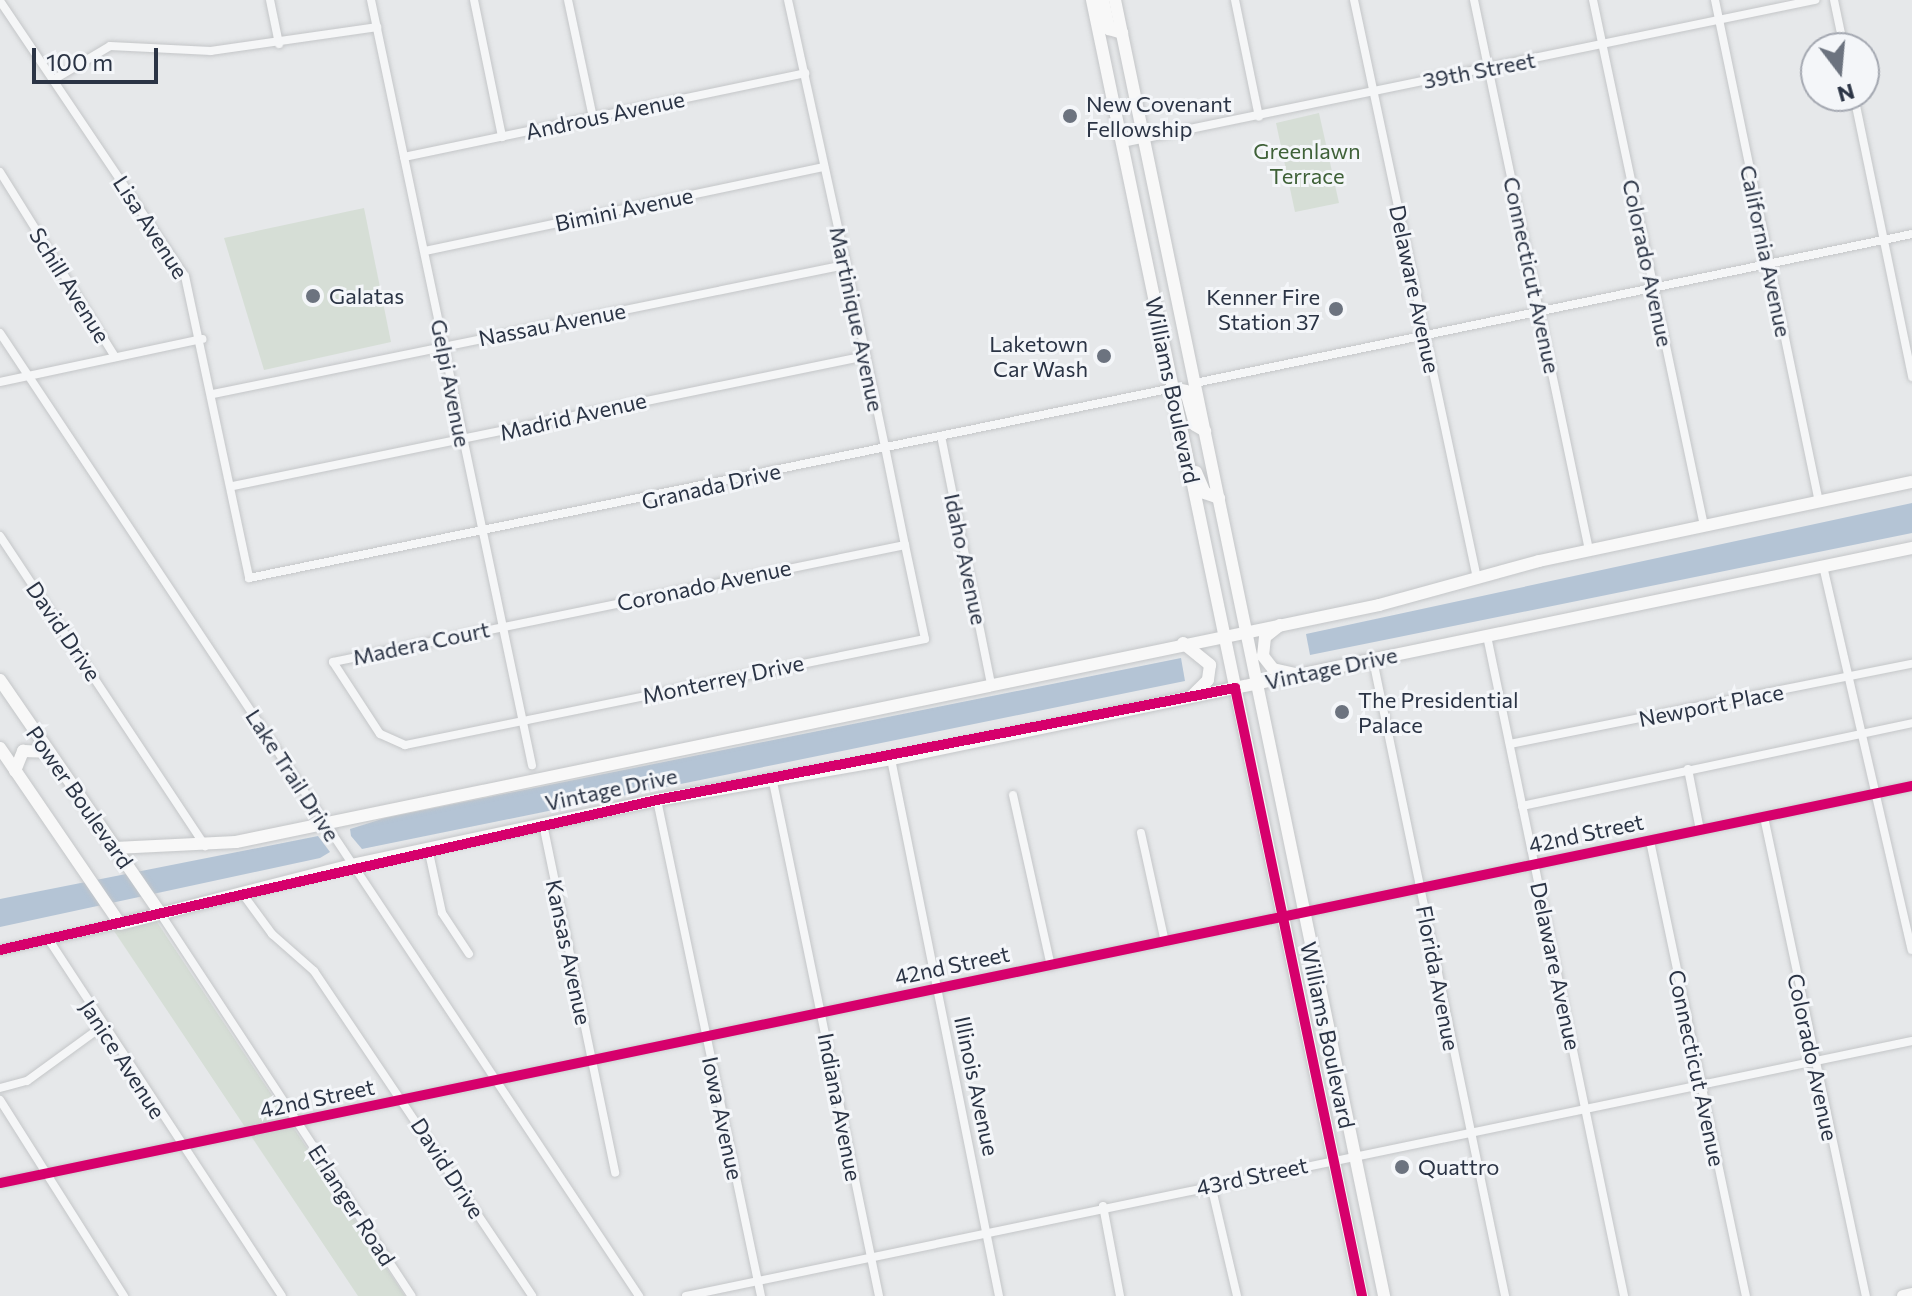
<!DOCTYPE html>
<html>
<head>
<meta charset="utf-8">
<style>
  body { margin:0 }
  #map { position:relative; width:1912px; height:1296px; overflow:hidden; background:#e6e8ea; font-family:Commissioner,sans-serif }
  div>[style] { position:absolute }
  .green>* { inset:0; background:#d6ded6 }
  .water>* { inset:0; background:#b4c4d5 }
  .roads { filter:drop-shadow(0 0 2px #c4c6c8) drop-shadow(0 0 2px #c4c6c8) }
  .street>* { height:8px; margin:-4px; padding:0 4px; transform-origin:4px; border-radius:4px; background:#f5f6f7 }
  .secondary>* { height:12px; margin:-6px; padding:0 6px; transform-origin:6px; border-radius:6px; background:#f8f8f8 }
  .cycleway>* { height:10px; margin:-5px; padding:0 5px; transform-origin:5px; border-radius:5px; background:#d6006c }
  .dots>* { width:22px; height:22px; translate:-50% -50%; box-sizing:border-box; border:4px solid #f4f6f9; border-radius:50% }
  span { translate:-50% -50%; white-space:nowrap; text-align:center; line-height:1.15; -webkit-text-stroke:6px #f4f6f9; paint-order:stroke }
  .street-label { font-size:22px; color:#2b3445 }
  .poi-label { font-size:22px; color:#2b3445 }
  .left { translate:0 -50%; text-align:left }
  .right { translate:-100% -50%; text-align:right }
  .park-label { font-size:22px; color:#3f6138 }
  .north { position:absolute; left:1800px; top:32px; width:80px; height:80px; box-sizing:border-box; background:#f4f6f9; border:2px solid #a4a8b1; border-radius:50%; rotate:164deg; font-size:22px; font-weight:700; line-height:32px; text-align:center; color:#2b3445 }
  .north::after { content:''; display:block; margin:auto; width:28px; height:36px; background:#6c737f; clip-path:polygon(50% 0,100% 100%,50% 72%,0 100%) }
  .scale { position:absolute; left:32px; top:48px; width:126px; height:36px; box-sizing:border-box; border:4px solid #2b3445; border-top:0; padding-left:10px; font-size:24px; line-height:28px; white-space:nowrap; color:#2b3445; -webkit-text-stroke:6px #f4f6f9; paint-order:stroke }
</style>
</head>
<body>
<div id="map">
  <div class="green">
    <div style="clip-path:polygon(1319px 113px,1339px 203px,1295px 212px,1276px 123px)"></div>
    <div style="clip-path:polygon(364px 208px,391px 342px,264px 370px,224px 238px)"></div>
    <div style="clip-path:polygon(155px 919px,405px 1296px,358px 1296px,114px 931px)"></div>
  </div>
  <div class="water">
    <div style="clip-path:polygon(1912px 503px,1912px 533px,1310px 655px,1306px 634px)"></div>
    <div style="clip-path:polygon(1181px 658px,1185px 681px,362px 849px,351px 836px,350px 829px,385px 818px)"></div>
    <div style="clip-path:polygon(318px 836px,330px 852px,320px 858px,0 927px,0 899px)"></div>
  </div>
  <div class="roads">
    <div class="street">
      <div style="left:270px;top:0;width:45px;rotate:78.4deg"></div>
      <div style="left:371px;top:0;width:782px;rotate:78.12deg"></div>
      <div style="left:474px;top:0;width:140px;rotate:78.4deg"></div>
      <div style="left:568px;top:0;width:121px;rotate:78deg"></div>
      <div style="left:788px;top:0;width:364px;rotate:77.6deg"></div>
      <div style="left:866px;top:356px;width:93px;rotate:78.2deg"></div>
      <div style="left:885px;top:447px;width:100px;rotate:78.5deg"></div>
      <div style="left:905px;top:545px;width:96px;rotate:78deg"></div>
      <div style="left:925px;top:639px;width:531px;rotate:168.48deg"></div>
      <div style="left:405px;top:745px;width:27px;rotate:-156deg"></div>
      <div style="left:380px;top:734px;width:86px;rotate:-123.1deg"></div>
      <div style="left:333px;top:662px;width:584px;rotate:-11.56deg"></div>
      <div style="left:1235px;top:0;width:119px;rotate:78.4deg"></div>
      <div style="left:1354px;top:0;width:591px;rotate:77.99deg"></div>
      <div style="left:1474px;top:0;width:562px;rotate:78.19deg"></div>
      <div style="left:1593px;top:0;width:538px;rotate:78.08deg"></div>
      <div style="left:1715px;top:0;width:513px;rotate:78.3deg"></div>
      <div style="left:1834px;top:0;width:49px;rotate:78.2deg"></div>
      <div style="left:0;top:1px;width:331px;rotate:56.1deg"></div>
      <div style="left:185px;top:276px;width:309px;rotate:78deg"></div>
      <div style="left:249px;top:578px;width:943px;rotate:-11.62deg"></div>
      <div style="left:53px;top:80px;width:66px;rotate:-30.8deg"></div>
      <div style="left:110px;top:46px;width:101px;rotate:2.8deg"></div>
      <div style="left:211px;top:51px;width:168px;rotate:-8.2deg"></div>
      <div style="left:1854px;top:96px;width:287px;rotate:78.3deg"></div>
      <div style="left:1122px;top:143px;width:708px;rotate:-11.66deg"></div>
      <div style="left:404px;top:157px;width:410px;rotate:-11.8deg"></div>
      <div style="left:0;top:172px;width:218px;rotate:58.1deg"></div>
      <div style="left:425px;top:251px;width:408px;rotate:-11.9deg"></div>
      <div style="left:0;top:333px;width:1156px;rotate:56.43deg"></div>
      <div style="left:0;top:382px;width:207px;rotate:-12deg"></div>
      <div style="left:1195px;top:383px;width:732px;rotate:-11.74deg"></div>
      <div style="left:213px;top:394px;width:645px;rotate:-11.54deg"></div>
      <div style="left:941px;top:436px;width:252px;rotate:78.6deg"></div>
      <div style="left:233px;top:486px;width:646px;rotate:-11.61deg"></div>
      <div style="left:0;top:536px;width:372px;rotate:56.5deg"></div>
      <div style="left:1823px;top:566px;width:394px;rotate:77deg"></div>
      <div style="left:1487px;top:636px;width:674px;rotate:78.27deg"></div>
      <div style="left:1373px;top:660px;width:650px;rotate:78.27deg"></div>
      <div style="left:1510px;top:744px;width:410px;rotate:-11.3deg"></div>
      <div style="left:891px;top:759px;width:548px;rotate:78.63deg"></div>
      <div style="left:1688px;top:769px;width:62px;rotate:78.9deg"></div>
      <div style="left:772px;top:777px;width:530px;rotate:78.35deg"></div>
      <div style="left:1013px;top:795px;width:175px;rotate:77.5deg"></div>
      <div style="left:657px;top:800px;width:507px;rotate:78.16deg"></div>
      <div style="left:1522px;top:806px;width:399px;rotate:-12deg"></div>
      <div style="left:1764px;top:817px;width:490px;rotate:78deg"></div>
      <div style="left:543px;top:824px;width:356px;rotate:78.3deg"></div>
      <div style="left:1141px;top:833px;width:112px;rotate:77.6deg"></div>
      <div style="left:1650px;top:841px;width:465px;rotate:78.1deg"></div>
      <div style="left:428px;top:848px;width:66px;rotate:77.8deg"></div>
      <div style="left:442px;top:913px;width:49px;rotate:56.6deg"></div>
      <div style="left:242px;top:893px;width:51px;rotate:53.8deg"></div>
      <div style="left:272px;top:934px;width:56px;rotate:41.4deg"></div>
      <div style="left:314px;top:971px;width:391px;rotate:56.1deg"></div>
      <div style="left:160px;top:913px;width:458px;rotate:56.7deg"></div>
      <div style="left:49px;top:940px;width:425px;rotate:56.8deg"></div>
      <div style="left:0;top:950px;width:123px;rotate:-12.2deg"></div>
      <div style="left:0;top:1088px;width:28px;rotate:-15deg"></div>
      <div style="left:27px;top:1081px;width:90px;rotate:-36deg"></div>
      <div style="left:0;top:1100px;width:232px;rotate:57.7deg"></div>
      <div style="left:0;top:1183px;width:1953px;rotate:-11.73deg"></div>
      <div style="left:1211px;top:1185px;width:114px;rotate:76.8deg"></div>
      <div style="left:1103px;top:1206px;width:92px;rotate:79.3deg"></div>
      <div style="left:686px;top:1296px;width:1252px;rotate:-11.75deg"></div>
    </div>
    <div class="secondary">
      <div style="left:1092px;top:0;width:1324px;rotate:78.23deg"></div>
      <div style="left:1103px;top:0;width:30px;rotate:78deg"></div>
      <div style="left:1109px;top:29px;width:14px;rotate:17deg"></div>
      <div style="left:1115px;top:0;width:1324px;rotate:78.27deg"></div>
      <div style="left:1173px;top:388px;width:13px;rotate:13deg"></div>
      <div style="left:1186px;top:391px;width:35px;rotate:75deg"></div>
      <div style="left:1195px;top:425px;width:12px;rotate:31deg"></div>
      <div style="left:1196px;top:472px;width:23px;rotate:67deg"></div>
      <div style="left:1205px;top:493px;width:15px;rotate:20deg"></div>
      <div style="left:1280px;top:625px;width:19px;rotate:141deg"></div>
      <div style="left:1265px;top:637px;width:19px;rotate:96deg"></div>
      <div style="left:1263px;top:656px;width:16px;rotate:52deg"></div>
      <div style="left:1273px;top:669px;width:22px;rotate:13deg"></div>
      <div style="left:1183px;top:643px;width:35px;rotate:39deg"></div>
      <div style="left:1210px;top:665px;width:15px;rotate:98deg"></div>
      <div style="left:1208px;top:680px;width:21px;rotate:135deg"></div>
      <div style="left:0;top:680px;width:283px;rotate:55.5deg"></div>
      <div style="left:0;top:748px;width:213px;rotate:55.7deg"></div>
      <div style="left:120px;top:924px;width:238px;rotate:-14.3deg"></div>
      <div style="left:351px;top:865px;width:313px;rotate:-12deg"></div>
      <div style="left:657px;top:800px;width:238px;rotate:-9.9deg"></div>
      <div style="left:891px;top:759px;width:1043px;rotate:-11.68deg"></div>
      <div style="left:15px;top:771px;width:22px;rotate:-68deg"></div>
      <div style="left:23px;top:751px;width:25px;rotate:2deg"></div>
      <div style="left:115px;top:848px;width:121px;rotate:-2.8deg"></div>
      <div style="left:236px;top:842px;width:1167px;rotate:-11.71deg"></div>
      <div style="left:1379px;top:605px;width:166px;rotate:-15.4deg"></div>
      <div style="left:1539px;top:561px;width:381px;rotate:-12deg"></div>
      <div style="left:1903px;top:1296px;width:9px;rotate:-13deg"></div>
    </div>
  </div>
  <div class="cycleway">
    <div style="left:0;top:950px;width:674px;rotate:-12.86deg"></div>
    <div style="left:657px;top:800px;width:589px;rotate:-10.97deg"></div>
    <div style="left:1235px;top:688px;width:621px;rotate:78.2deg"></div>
    <div style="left:0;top:1183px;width:1953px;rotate:-11.73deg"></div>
  </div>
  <div class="dots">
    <div style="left:1070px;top:116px;background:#6c737f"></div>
    <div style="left:313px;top:296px;background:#6c737f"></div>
    <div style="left:1336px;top:309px;background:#6c737f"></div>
    <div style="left:1104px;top:356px;background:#6c737f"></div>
    <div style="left:1342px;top:712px;background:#6c737f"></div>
    <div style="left:1402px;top:1167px;background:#6c737f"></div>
  </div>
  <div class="street-label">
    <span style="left:1479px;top:70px;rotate:-11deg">39th Street</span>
    <span style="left:605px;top:115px;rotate:-12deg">Androus Avenue</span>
    <span style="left:624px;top:209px;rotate:-12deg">Bimini Avenue</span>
    <span style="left:151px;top:227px;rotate:57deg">Lisa Avenue</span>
    <span style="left:1766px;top:251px;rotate:78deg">California Avenue</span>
    <span style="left:1648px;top:263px;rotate:78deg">Colorado Avenue</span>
    <span style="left:1532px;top:275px;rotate:78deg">Connecticut Avenue</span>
    <span style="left:70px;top:285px;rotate:58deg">Schill Avenue</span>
    <span style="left:1415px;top:289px;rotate:78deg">Delaware Avenue</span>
    <span style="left:857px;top:319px;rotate:78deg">Martinique Avenue</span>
    <span style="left:552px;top:324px;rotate:-11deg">Nassau Avenue</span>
    <span style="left:451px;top:383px;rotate:79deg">Gelpi Avenue</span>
    <span style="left:1173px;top:390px;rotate:78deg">Williams Boulevard</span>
    <span style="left:573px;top:416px;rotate:-13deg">Madrid Avenue</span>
    <span style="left:711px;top:486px;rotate:-13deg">Granada Drive</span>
    <span style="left:966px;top:559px;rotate:78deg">Idaho Avenue</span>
    <span style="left:704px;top:585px;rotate:-12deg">Coronado Avenue</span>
    <span style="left:64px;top:631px;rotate:56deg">David Drive</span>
    <span style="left:421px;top:643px;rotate:-12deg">Madera Court</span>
    <span style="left:1331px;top:668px;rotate:-12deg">Vintage Drive</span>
    <span style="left:723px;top:679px;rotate:-12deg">Monterrey Drive</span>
    <span style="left:1711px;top:705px;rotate:-11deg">Newport Place</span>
    <span style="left:293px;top:775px;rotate:57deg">Lake Trail Drive</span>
    <span style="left:611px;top:789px;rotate:-12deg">Vintage Drive</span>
    <span style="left:80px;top:797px;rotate:55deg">Power Boulevard</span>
    <span style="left:1586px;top:833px;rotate:-12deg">42nd Street</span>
    <span style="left:569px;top:952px;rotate:78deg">Kansas Avenue</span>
    <span style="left:952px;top:965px;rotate:-12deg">42nd Street</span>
    <span style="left:1556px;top:966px;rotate:78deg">Delaware Avenue</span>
    <span style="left:1438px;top:978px;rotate:79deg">Florida Avenue</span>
    <span style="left:1328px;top:1035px;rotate:78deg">Williams Boulevard</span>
    <span style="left:1813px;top:1057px;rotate:78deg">Colorado Avenue</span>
    <span style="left:123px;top:1059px;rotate:57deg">Janice Avenue</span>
    <span style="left:1697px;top:1068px;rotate:78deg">Connecticut Avenue</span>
    <span style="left:977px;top:1086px;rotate:78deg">Illinois Avenue</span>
    <span style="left:317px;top:1098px;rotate:-12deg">42nd Street</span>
    <span style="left:840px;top:1107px;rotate:79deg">Indiana Avenue</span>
    <span style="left:723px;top:1118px;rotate:78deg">Iowa Avenue</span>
    <span style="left:448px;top:1168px;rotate:57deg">David Drive</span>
    <span style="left:1252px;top:1176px;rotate:-12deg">43rd Street</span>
    <span style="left:352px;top:1205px;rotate:57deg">Erlanger Road</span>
  </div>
  <div class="poi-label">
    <span class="left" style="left:1086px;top:116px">New Covenant<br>Fellowship</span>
    <span class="left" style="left:329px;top:296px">Galatas</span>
    <span class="right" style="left:1320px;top:309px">Kenner Fire<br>Station 37</span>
    <span class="right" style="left:1088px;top:356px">Laketown<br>Car Wash</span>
    <span class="left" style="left:1358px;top:712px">The Presidential<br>Palace</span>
    <span class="left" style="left:1418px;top:1167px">Quattro</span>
  </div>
  <div class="park-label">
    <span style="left:1307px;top:163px">Greenlawn<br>Terrace</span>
  </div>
  <div class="north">N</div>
  <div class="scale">100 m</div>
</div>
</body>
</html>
